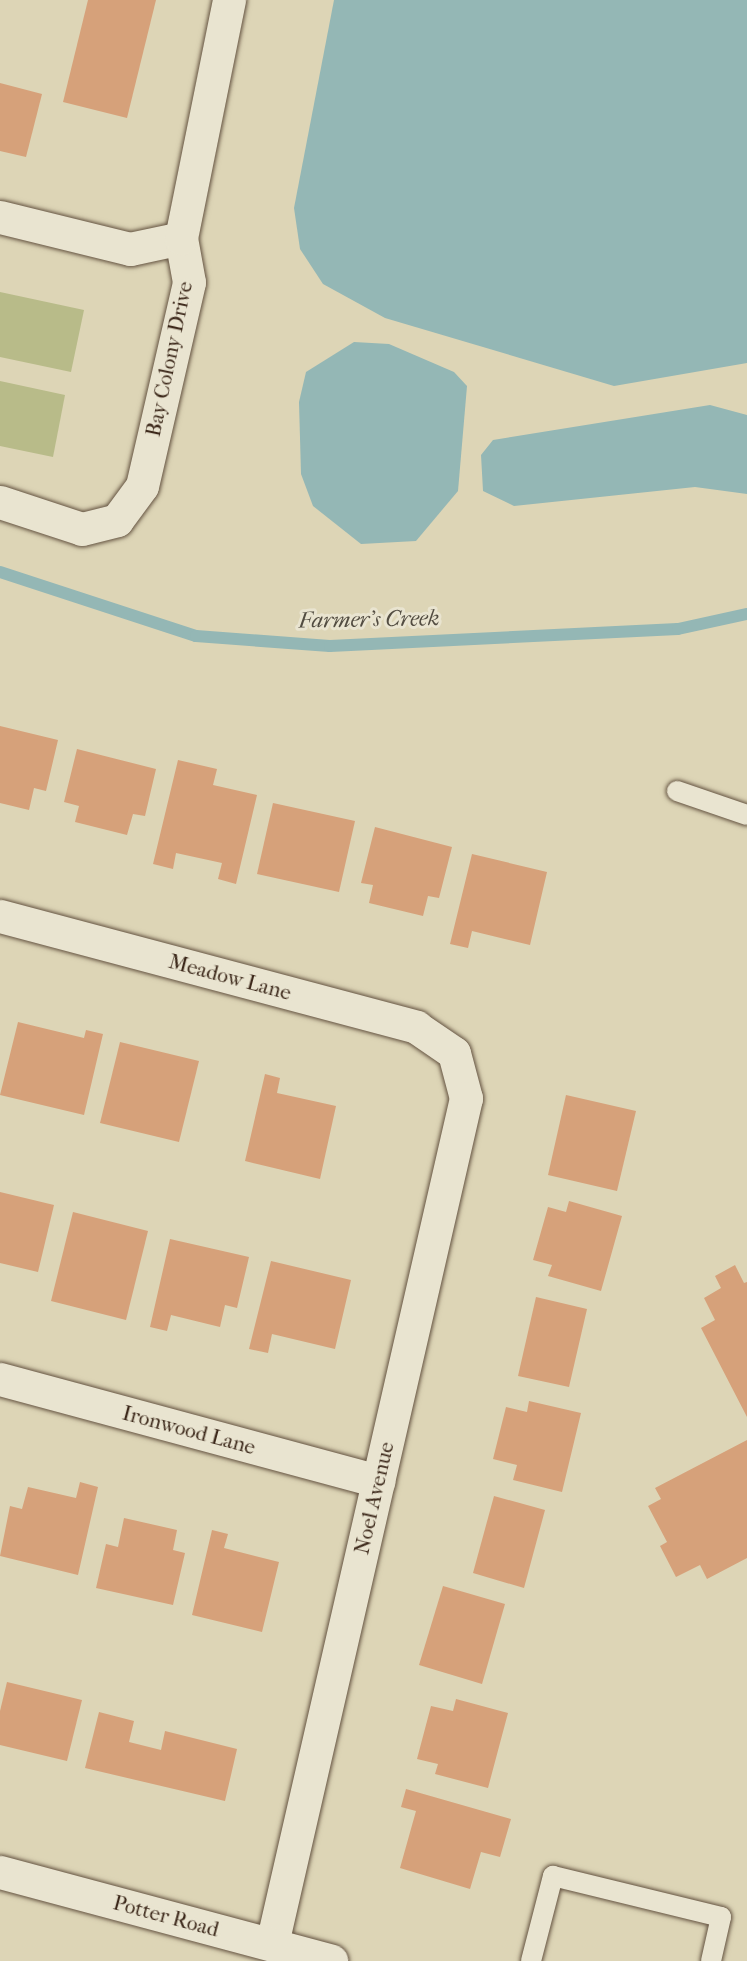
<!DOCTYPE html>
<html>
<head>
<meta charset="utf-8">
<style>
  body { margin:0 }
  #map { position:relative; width:747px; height:1961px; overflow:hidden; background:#ddd5b6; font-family:"IM FELL French Canon",serif }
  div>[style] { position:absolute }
  .green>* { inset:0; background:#b8bb89 }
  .water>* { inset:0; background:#94b7b5 }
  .stream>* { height:12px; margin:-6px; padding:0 6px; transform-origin:6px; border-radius:6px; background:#94b7b5 }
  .building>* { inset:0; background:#d6a17a }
  .roads { filter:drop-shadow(0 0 2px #645341) drop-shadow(0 0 2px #645341) }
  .lane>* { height:20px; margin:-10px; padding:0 10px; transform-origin:10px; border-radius:10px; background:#e9e4d0 }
  .street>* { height:33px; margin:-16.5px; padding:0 16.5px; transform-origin:16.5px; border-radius:16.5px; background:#e9e4d0 }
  span { translate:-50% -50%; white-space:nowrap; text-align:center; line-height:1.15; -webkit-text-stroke:6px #e9e4d0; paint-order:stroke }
  .street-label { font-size:21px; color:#3c281a }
  .water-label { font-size:22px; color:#524c41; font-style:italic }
</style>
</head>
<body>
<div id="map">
  <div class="green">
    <div style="clip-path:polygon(0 292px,84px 310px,71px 372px,0 357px)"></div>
    <div style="clip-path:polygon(0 381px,65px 395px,53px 457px,0 446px)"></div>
  </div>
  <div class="water">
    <div style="clip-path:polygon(334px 0,747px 0,747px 363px,614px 386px,385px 318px,323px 284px,300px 249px,294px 208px)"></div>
    <div style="clip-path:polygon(354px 342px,389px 344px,454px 372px,467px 386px,458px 491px,416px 541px,361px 544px,313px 506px,301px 474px,299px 402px,306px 372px)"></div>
    <div style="clip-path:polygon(710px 405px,747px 415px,747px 494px,695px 487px,514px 506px,483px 491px,481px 455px,493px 440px)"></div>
  </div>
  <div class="stream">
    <div style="left:0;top:572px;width:206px;rotate:18.1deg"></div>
    <div style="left:196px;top:636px;width:134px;rotate:4.3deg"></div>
    <div style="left:330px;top:646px;width:348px;rotate:-2.8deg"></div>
    <div style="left:678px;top:629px;width:71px;rotate:-12.3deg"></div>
  </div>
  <div class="building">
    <div style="clip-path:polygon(88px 0,156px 0,127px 118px,63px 102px)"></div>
    <div style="clip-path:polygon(0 83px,42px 94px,26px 157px,0 151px)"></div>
    <div style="clip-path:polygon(0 726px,58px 740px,46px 791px,34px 788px,29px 810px,0 803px)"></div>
    <div style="clip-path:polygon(77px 749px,156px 769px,145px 816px,133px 814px,127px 835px,75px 822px,79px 806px,64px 802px)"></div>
    <div style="clip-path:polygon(178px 760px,217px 769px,213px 785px,257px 795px,236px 884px,218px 879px,222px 863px,176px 853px,173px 869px,153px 864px)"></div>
    <div style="clip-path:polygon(273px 803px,355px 821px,339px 892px,257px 874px)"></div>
    <div style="clip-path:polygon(375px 827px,452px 847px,439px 898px,428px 896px,423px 916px,369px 903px,373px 885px,361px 883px)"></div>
    <div style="clip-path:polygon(472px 854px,547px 872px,530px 945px,472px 931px,468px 948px,450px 944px)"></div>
    <div style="clip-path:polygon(18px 1022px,84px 1038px,86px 1030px,103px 1034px,84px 1115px,0 1095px)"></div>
    <div style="clip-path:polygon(120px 1042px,199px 1061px,179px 1142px,100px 1123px)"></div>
    <div style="clip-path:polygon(265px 1074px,280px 1078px,277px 1093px,336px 1106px,320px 1179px,245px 1161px)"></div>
    <div style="clip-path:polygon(566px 1095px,636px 1111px,617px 1191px,548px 1175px)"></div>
    <div style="clip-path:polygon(0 1192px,54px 1205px,38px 1272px,0 1263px)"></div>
    <div style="clip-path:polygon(569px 1201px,622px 1216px,601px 1291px,548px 1276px,552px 1265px,533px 1260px,548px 1207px,566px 1212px)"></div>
    <div style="clip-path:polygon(73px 1212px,148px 1231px,126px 1320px,51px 1301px)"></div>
    <div style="clip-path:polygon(170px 1239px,249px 1257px,237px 1308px,225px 1305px,220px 1327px,171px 1315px,167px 1331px,150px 1327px)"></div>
    <div style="clip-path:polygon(271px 1261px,351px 1280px,335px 1349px,272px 1334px,268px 1353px,249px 1349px)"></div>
    <div style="clip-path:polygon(735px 1265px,744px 1283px,747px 1282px,747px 1417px,701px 1328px,715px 1320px,704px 1298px,721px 1288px,715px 1276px)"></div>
    <div style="clip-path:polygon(536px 1297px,587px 1309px,569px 1387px,518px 1376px)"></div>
    <div style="clip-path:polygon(529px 1401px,581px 1413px,562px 1492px,513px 1480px,517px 1465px,493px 1459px,506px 1407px,527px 1412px)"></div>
    <div style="clip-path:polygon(747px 1440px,747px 1558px,707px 1579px,700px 1565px,676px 1577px,660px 1546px,667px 1542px,648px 1506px,661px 1499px,655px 1488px)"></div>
    <div style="clip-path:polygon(80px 1482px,98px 1487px,78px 1575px,0 1556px,10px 1506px,22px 1509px,28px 1487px,76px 1498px)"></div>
    <div style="clip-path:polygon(494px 1496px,545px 1510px,524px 1588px,473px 1573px)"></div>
    <div style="clip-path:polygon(124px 1518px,177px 1530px,173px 1550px,185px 1553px,173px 1605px,96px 1588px,106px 1544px,118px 1547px)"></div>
    <div style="clip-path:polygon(212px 1530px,228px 1534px,224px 1548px,279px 1562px,262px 1632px,192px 1615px)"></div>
    <div style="clip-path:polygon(443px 1586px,505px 1604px,482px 1684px,419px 1665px)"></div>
    <div style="clip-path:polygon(7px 1682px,82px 1700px,67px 1761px,0 1745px,0 1711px)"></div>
    <div style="clip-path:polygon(456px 1699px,508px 1713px,488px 1788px,435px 1774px,438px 1764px,417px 1759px,431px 1706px,453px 1711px)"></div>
    <div style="clip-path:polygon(99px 1712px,134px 1721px,129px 1742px,161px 1750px,165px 1731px,237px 1749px,225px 1801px,85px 1768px)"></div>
    <div style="clip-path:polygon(406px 1789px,511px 1819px,500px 1857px,481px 1852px,470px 1889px,400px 1868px,416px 1811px,401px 1807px)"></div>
  </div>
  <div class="roads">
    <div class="lane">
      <div style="left:677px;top:791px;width:74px;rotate:18.9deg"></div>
      <div style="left:531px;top:1961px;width:88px;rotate:-75.5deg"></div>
      <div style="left:553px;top:1876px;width:173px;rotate:13.7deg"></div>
      <div style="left:721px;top:1917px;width:45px;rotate:102.8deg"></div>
    </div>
    <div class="street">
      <div style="left:0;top:217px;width:134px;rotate:13.8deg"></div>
      <div style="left:130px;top:249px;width:52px;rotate:-12.2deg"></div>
      <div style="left:0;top:502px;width:86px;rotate:18.2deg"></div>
      <div style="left:82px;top:529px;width:36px;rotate:-14deg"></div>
      <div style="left:117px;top:520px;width:42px;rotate:-53.7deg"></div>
      <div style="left:142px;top:486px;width:209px;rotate:-77deg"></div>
      <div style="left:189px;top:282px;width:45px;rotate:-100.3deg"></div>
      <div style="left:181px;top:238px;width:243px;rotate:-78.6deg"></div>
      <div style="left:0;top:916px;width:431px;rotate:14.9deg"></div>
      <div style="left:416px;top:1027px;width:46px;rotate:34.4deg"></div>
      <div style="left:454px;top:1053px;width:47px;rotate:75.1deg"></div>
      <div style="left:466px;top:1098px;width:868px;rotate:102.92deg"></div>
      <div style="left:0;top:1379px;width:392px;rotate:15.1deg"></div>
      <div style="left:0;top:1872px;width:343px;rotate:15deg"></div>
    </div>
  </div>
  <div class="street-label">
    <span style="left:169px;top:359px;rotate:-78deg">Bay Colony Drive</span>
    <span style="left:230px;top:977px;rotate:15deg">Meadow Lane</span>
    <span style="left:189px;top:1430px;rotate:15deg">Ironwood Lane</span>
    <span style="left:374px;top:1498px;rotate:-77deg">Noel Avenue</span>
    <span style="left:166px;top:1916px;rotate:15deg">Potter Road</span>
  </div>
  <div class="water-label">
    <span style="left:369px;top:620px;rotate:-1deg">Farmer's Creek</span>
  </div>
</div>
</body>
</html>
